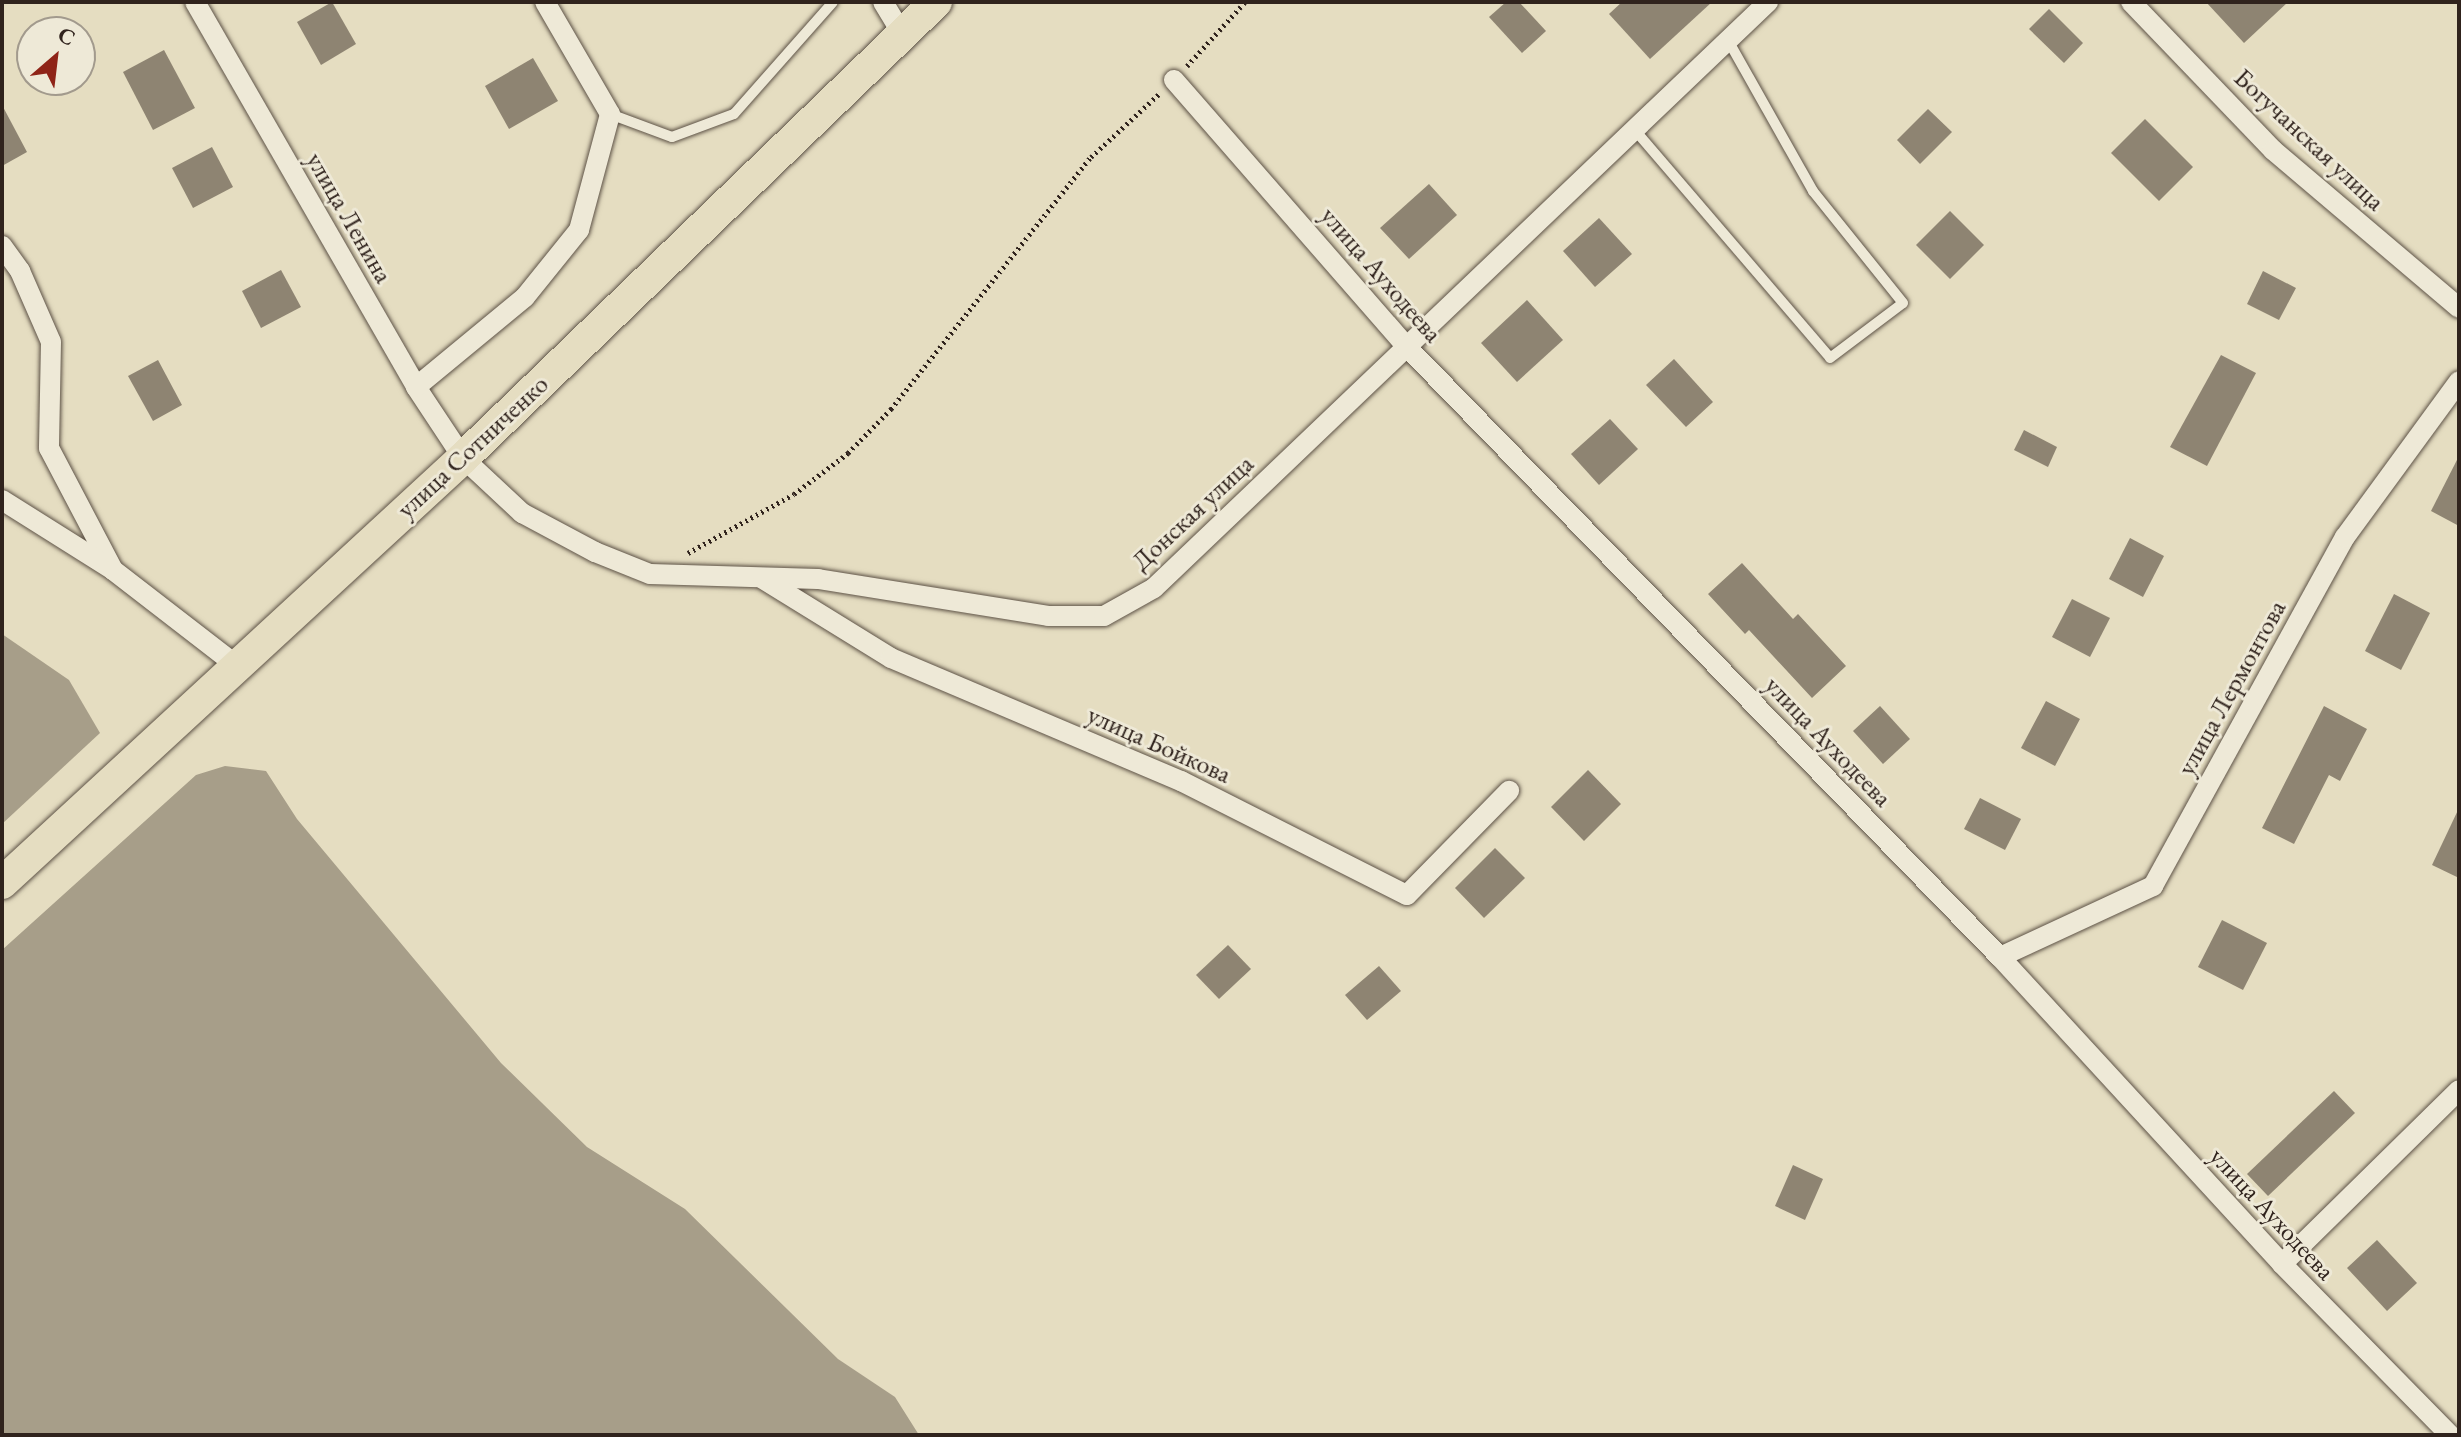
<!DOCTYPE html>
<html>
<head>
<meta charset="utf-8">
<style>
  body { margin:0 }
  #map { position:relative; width:2461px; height:1437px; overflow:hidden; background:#e5ddc1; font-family:"EB Garamond",serif }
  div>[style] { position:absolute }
  .water>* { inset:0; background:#a79e89 }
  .building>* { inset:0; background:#8e8472 }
  .path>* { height:5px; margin-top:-2.5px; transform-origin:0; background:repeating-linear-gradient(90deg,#30231d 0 2px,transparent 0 6px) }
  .roads { filter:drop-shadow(0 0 2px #5d5246) drop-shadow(0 0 2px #5d5246) }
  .lane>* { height:10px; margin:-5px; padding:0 5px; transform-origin:5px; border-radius:5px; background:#eee9d7 }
  .street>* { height:20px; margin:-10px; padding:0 10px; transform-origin:10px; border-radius:10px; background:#eee9d7 }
  .primary>* { height:32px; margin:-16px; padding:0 16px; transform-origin:16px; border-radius:16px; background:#e5ddc1 }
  span { translate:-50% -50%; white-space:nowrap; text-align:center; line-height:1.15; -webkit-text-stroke:6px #eee9d7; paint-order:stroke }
  .street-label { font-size:26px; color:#30231d }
  .frame { position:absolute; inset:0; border:4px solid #30231d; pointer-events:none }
  .north { position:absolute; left:16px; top:16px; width:80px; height:80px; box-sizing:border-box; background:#eee9d7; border:2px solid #a29a8d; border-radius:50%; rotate:28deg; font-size:22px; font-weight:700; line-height:32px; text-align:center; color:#30231d }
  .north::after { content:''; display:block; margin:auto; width:28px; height:36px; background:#8f2418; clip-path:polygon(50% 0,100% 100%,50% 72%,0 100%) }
</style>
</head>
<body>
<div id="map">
  <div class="water">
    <div style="clip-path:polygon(2px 634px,69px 680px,100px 733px,2px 824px)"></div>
    <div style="clip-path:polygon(225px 766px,266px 771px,297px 819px,501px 1063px,587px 1147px,685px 1209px,838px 1359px,895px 1397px,919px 1435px,2px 1435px,2px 950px,196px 775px)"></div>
  </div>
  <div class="building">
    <div style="clip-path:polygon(332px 2px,356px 44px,321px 65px,297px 22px)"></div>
    <div style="clip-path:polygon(1506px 2px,1519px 2px,1546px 31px,1522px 53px,1489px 17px)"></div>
    <div style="clip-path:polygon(1622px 2px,1712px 2px,1650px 59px,1609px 14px)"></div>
    <div style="clip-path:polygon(2206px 2px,2288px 2px,2244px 43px)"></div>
    <div style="clip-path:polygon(2049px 9px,2083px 43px,2064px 63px,2029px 29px)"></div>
    <div style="clip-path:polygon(164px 50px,195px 108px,153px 130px,123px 72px)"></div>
    <div style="clip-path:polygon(533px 58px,558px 101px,509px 129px,485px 86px)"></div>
    <div style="clip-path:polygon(2px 105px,27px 152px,2px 166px)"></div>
    <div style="clip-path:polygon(1928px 109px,1952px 132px,1920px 164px,1897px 140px)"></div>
    <div style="clip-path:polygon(2145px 119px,2193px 167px,2159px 201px,2111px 153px)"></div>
    <div style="clip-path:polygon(212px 147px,233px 187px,193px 208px,172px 168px)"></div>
    <div style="clip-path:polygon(1429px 184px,1457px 215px,1409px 259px,1380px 228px)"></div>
    <div style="clip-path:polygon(1950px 211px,1984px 245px,1950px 279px,1916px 245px)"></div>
    <div style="clip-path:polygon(1599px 218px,1632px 254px,1595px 287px,1563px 251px)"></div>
    <div style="clip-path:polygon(281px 270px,301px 307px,261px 328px,242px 291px)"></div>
    <div style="clip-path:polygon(2263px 271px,2296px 288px,2279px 320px,2247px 304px)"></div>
    <div style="clip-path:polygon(1527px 300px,1563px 340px,1517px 382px,1481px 343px)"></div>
    <div style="clip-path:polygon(2221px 355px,2256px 373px,2207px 466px,2170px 447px)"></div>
    <div style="clip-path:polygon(1674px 359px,1713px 402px,1686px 427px,1646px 385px)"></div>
    <div style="clip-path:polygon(158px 360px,182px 405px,153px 421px,128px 376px)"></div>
    <div style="clip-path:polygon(1610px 419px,1638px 449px,1599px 485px,1571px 454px)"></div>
    <div style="clip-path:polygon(2024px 430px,2057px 447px,2048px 467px,2014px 450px)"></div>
    <div style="clip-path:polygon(2459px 456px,2459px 526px,2431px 511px)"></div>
    <div style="clip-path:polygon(2130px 538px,2164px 556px,2143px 597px,2109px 579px)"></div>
    <div style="clip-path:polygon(1742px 563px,1793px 619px,1798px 614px,1846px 666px,1812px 698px,1749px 630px,1745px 634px,1708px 594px)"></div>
    <div style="clip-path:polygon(2394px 594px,2430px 613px,2401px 670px,2365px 651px)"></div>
    <div style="clip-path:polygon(2072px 599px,2110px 618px,2090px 657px,2052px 637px)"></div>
    <div style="clip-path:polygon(2046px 701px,2080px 719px,2055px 766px,2021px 748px)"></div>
    <div style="clip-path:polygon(1880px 706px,1910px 739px,1883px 764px,1853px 731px)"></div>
    <div style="clip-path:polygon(2324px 706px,2367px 729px,2340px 781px,2329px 775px,2294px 844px,2262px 828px)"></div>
    <div style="clip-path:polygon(1588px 770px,1621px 804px,1584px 841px,1551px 807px)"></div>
    <div style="clip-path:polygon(1980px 798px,2021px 819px,2005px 850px,1964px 829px)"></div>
    <div style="clip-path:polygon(2459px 808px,2459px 878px,2432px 865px)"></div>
    <div style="clip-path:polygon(1495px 848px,1525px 878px,1484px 918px,1455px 888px)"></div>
    <div style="clip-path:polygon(2222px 920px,2267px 943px,2243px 990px,2198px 967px)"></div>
    <div style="clip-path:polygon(1228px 945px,1251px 969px,1219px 999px,1196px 975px)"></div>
    <div style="clip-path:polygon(1379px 966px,1401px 991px,1367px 1020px,1345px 995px)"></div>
    <div style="clip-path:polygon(2334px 1091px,2355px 1113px,2268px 1196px,2247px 1174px)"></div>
    <div style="clip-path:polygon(1793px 1165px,1823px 1179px,1805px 1220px,1775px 1206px)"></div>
    <div style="clip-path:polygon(2377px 1240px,2417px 1283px,2387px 1311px,2347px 1268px)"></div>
  </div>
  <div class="path">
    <div style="left:1187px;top:66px;width:86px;rotate:-47.8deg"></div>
    <div style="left:688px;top:553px;width:121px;rotate:-29.1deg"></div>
    <div style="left:794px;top:494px;width:68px;rotate:-37.2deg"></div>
    <div style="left:848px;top:453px;width:62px;rotate:-45.7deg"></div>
    <div style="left:891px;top:409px;width:322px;rotate:-51.6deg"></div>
    <div style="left:1091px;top:157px;width:94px;rotate:-42.8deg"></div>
  </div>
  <div class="roads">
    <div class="lane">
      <div style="left:610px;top:114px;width:66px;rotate:20.4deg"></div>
      <div style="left:672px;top:137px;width:66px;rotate:-20.4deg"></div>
      <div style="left:734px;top:114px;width:149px;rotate:-48.5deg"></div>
      <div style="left:1634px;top:129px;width:301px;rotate:49.4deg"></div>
      <div style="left:1830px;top:358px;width:91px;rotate:-37deg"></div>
      <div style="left:1903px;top:303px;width:144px;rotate:-128.8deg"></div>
      <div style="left:1813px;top:191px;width:173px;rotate:-119.4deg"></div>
    </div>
    <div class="street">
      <div style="left:195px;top:2px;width:444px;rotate:60.1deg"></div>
      <div style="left:416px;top:387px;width:85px;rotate:56.5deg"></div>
      <div style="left:463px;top:458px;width:81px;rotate:43deg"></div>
      <div style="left:522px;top:513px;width:83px;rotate:28.1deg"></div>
      <div style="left:595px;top:552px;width:59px;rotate:21.8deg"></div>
      <div style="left:650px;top:574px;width:168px;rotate:1.7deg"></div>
      <div style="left:818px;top:579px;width:233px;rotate:9.1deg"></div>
      <div style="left:1048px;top:616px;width:56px"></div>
      <div style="left:1104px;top:616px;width:57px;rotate:-29.2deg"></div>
      <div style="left:1154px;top:588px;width:849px;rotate:-43.66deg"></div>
      <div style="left:883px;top:2px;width:37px;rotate:59deg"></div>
      <div style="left:2131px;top:2px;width:205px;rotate:46.2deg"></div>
      <div style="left:2273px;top:150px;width:244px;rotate:40.3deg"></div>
      <div style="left:1174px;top:80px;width:353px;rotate:48.9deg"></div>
      <div style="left:1406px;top:346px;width:852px;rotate:45.81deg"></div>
      <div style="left:2000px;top:957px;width:417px;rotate:47.4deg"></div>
      <div style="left:2282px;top:1264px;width:240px;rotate:45.5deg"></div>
      <div style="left:2px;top:246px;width:31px;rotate:54deg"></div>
      <div style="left:20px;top:271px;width:77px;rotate:66.4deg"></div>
      <div style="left:51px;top:342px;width:106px;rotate:91.1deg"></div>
      <div style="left:49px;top:448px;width:138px;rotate:62.3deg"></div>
      <div style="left:416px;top:387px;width:141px;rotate:-39.5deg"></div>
      <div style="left:525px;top:297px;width:86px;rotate:-51.1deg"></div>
      <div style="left:579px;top:230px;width:120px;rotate:-75deg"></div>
      <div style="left:610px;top:114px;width:129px;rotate:-120.1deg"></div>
      <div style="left:2px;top:500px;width:131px;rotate:32.2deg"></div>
      <div style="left:113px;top:570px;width:157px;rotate:37.7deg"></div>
      <div style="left:763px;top:579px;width:150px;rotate:31.7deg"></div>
      <div style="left:891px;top:658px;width:315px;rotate:23deg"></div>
      <div style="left:1181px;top:781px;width:253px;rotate:26.8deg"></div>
      <div style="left:1407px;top:895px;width:146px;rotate:-45.6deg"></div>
      <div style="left:2000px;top:957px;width:169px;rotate:-24.9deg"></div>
      <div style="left:2153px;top:886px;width:398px;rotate:-61.2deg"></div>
      <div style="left:2345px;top:537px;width:193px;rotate:-53.8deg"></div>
      <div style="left:2282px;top:1264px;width:248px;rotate:-44.5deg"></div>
    </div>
    <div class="primary">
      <div style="left:2px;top:883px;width:627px;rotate:-42.67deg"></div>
      <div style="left:463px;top:458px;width:657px;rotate:-43.95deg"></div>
    </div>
  </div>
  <div class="street-label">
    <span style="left:2309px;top:140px;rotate:43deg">Богучанская улица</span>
    <span style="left:349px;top:218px;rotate:60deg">улица Ленина</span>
    <span style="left:1381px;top:275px;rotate:49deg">улица Ауходеева</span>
    <span style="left:473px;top:447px;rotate:-43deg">улица Сотниченко</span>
    <span style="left:1193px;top:513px;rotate:-43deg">Донская улица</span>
    <span style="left:2232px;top:688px;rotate:-61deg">улица Лермонтова</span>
    <span style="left:1828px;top:742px;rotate:46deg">улица Ауходеева</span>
    <span style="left:1159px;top:745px;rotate:24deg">улица Бойкова</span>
    <span style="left:2272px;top:1214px;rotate:47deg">улица Ауходеева</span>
  </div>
  <div class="frame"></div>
  <div class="north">С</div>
</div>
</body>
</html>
